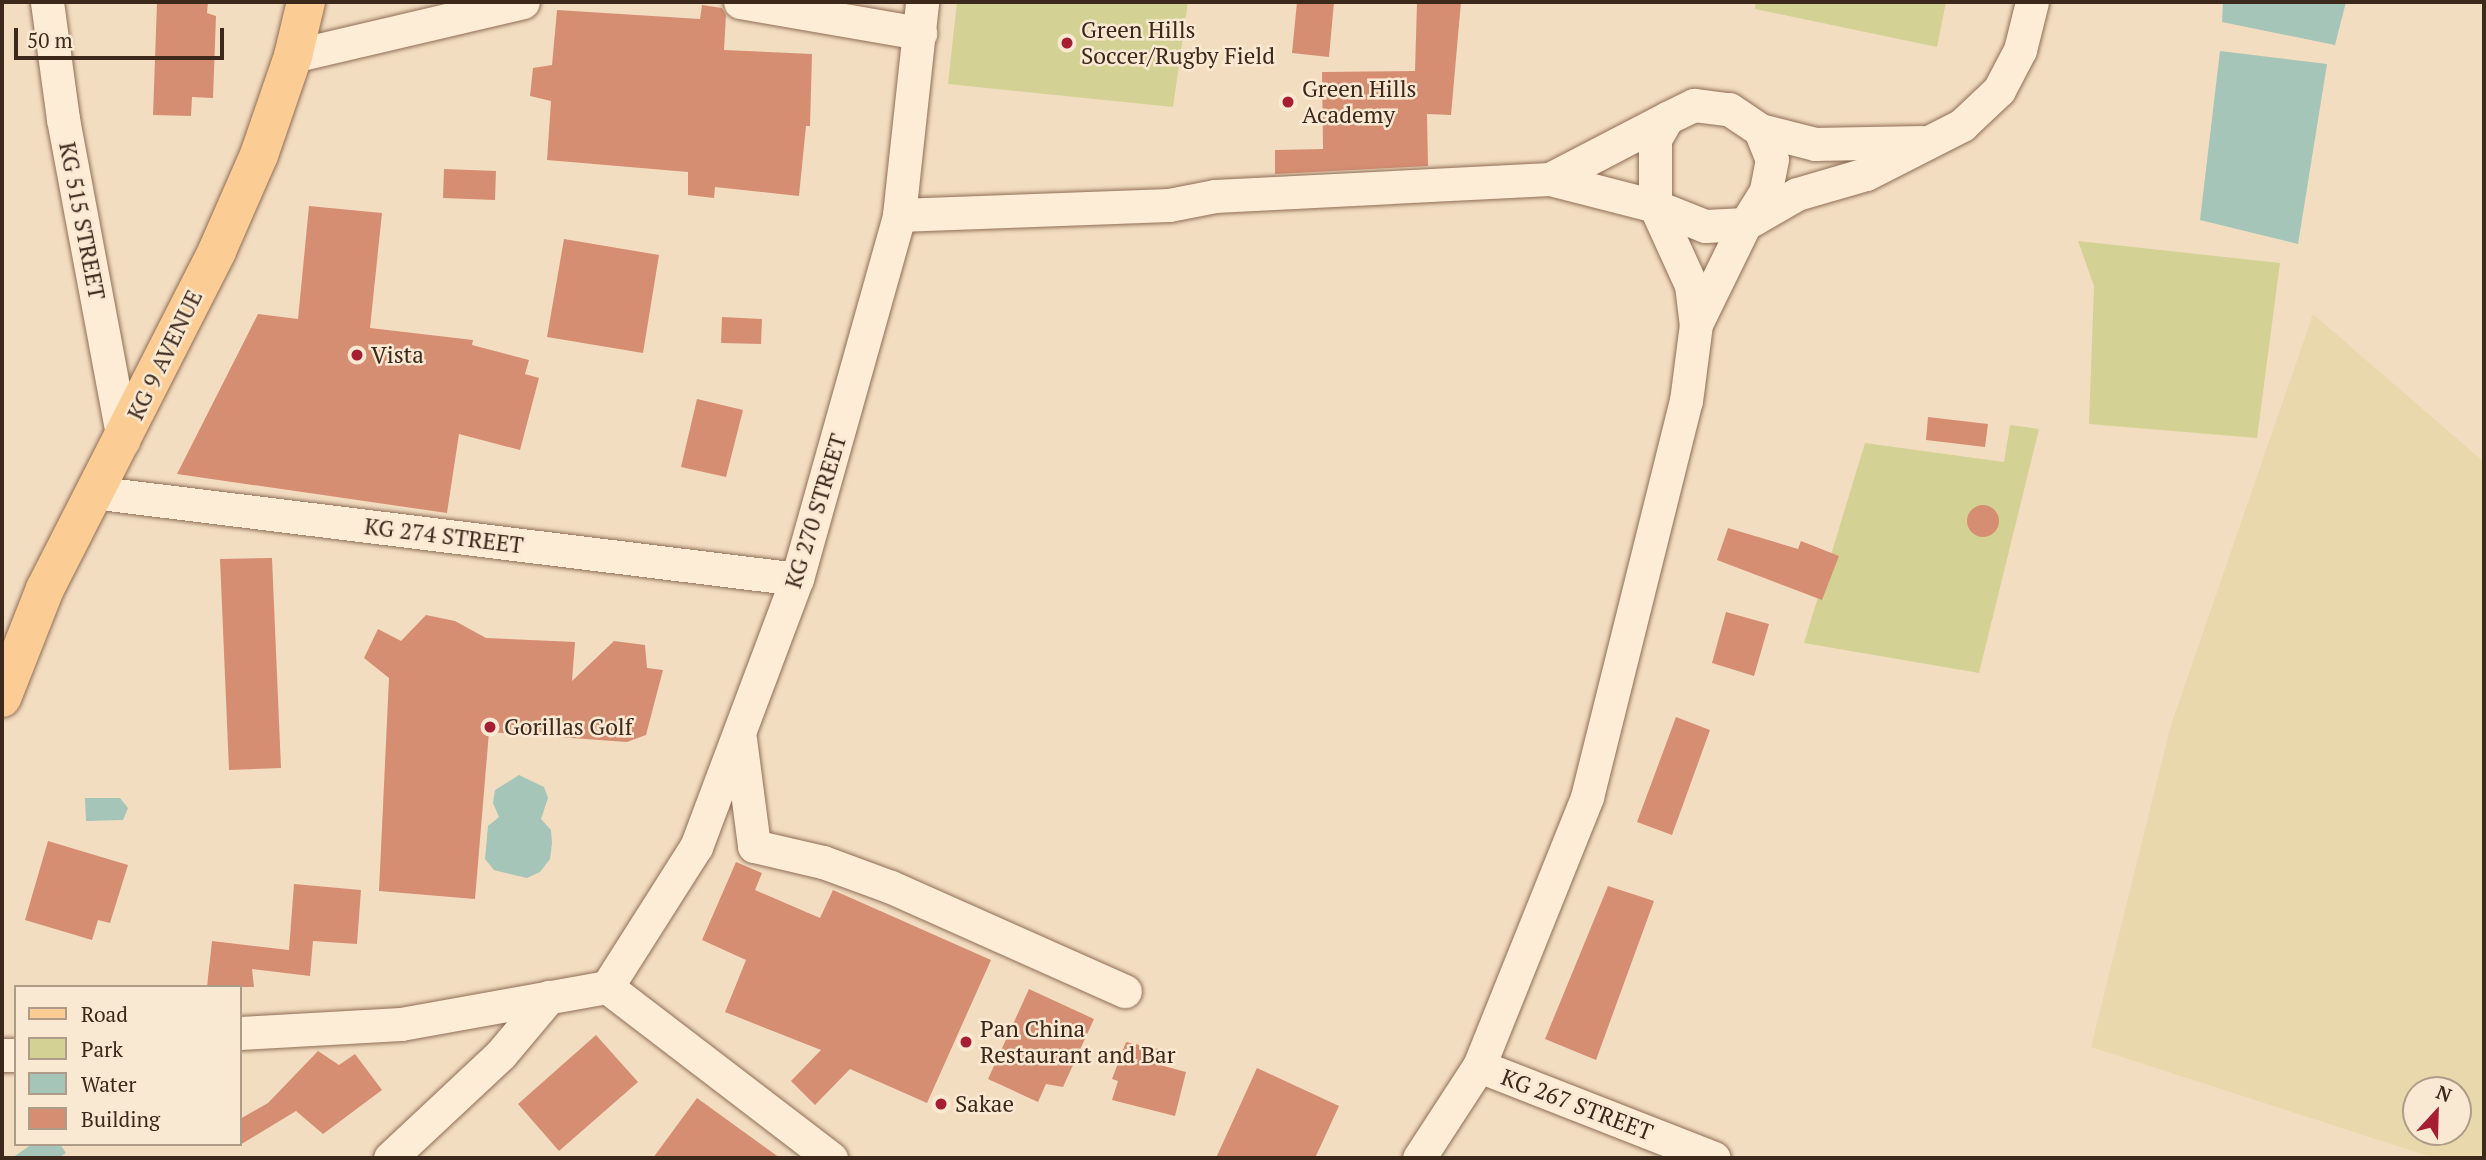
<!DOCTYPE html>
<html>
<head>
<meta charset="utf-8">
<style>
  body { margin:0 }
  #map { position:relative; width:2486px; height:1160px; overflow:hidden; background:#f3ddc1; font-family:"PT Serif",serif }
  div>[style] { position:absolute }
  .farmland>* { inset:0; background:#ead8ad }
  .green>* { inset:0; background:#d3d294 }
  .water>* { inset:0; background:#a4c5b7 }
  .building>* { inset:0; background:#d68e72 }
  .round { border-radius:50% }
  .roads { filter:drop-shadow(0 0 2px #8f6d56) drop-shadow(0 0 2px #8f6d56) }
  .minor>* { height:33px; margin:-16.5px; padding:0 16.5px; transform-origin:16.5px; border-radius:16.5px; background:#fdecd6 }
  .major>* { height:38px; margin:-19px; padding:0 19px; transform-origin:19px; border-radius:19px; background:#fbcd95 }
  .dots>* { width:19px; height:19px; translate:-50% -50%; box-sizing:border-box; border:4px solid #fae9d2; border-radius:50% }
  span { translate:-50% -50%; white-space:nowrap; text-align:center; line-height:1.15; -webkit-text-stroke:5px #fae9d2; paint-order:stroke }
  .poi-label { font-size:23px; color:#3d281c }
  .left { translate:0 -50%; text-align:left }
  .street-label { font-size:23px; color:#3d281c }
  .frame { position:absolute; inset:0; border:4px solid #3d281c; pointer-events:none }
  .legend { position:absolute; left:14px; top:985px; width:228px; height:161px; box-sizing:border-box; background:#fae9d2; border:2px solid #ae9c89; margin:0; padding:9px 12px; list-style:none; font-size:21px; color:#3d281c }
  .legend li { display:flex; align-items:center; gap:14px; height:35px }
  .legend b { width:35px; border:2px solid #ae9c89 }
  .north { position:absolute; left:2402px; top:1076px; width:70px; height:70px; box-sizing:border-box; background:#fae9d2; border:2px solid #ae9c89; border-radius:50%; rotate:22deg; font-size:19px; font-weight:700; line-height:28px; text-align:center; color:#3d281c }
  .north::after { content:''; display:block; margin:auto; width:24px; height:32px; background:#a61e32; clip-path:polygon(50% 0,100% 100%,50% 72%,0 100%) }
  .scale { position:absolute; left:14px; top:28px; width:210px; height:32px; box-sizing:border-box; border:4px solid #3d281c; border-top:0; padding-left:9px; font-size:21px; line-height:24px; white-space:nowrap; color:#3d281c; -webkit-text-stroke:5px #fae9d2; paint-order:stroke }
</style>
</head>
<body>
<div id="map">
  <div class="farmland">
    <div style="clip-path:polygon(evenodd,2313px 314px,2484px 462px,2484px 1158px,2434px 1158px,2091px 1047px,2171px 725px,2313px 314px,2416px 1090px,2458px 1090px,2458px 1132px,2416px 1132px,2416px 1090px)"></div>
  </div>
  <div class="green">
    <div style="clip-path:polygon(957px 2px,1188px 2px,1173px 107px,948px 84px)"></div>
    <div style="clip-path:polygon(1756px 2px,1946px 2px,1937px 47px,1755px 9px)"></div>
    <div style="clip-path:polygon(2078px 241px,2280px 263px,2257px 438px,2089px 424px,2094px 286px)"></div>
    <div style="clip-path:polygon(2010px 425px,2039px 429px,1979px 673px,1804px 643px,1865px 443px,2004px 462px)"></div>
  </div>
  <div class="water">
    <div style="clip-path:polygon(2223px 2px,2346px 2px,2335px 45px,2222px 22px)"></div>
    <div style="clip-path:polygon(2220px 51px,2327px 64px,2298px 244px,2200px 220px)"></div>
    <div style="clip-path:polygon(519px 775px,544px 787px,548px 798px,541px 819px,551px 830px,552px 843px,550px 859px,540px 872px,527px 878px,494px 870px,485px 859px,488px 826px,499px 817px,493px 803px,495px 790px)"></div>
    <div style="clip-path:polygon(85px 798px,120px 798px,128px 808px,123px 820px,86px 821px)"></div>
    <div style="clip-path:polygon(32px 1144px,60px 1144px,66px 1153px,59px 1158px,12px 1158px)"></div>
  </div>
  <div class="building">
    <div style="clip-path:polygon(157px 2px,208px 2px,207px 13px,216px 16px,213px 98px,192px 97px,191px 116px,153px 115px)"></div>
    <div style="clip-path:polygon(1297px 2px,1334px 2px,1329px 57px,1292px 53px)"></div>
    <div style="clip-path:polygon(1417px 2px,1461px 2px,1451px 115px,1427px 114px,1428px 166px,1275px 174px,1275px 150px,1323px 149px,1322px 72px,1415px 71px)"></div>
    <div style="clip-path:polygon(702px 5px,722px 8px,726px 15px,724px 50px,812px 54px,810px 126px,806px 126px,799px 196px,715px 187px,714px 198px,688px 195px,688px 172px,547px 160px,551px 101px,530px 96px,533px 68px,552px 65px,557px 10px,700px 19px)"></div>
    <div style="clip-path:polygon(444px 169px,496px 171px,495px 200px,443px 198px)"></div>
    <div style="clip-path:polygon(309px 206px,382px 213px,370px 328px,473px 340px,472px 345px,529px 360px,525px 374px,539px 378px,520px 450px,459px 434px,447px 513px,177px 474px,258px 314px,298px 319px)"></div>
    <div style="clip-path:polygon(564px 239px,659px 255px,643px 353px,547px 337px)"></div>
    <div style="clip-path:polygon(722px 317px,762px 319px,761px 344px,721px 343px)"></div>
    <div style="clip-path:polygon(697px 399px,743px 410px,726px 477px,681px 467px)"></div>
    <div style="clip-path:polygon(1928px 417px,1988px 424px,1985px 447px,1926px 440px)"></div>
    <div class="round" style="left:1967px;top:505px;width:32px;height:32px"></div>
    <div style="clip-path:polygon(1728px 528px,1798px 549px,1801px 541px,1839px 556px,1822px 600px,1717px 560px)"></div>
    <div style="clip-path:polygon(272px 558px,281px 768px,229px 770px,220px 559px)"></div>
    <div style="clip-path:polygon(1726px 612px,1769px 624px,1754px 676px,1712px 663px)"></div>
    <div style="clip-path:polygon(426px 615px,455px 621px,486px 638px,575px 642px,572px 681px,614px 641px,645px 645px,647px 668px,663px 670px,646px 735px,627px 742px,489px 732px,475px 899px,379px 891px,389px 678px,364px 658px,378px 629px,401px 641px)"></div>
    <div style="clip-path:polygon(1676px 717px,1710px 730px,1672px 835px,1637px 822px)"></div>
    <div style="clip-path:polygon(48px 841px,128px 865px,110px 923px,98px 920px,92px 940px,25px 920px)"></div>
    <div style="clip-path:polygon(736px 862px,762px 873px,755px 890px,820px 918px,833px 890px,991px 960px,927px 1103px,850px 1069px,815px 1105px,791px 1081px,821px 1050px,725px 1012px,746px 960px,702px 940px)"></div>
    <div style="clip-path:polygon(294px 884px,361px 890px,357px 944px,313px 941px,310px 976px,252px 969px,254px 987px,207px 987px,212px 941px,289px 950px)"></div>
    <div style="clip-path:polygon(1608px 886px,1654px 901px,1596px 1060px,1545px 1039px)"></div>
    <div style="clip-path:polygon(1029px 989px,1094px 1019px,1063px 1087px,1046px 1084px,1038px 1102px,988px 1079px)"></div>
    <div style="clip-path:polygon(596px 1035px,638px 1082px,559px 1151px,518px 1104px)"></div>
    <div style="clip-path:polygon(1126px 1042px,1163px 1050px,1160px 1065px,1186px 1072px,1175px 1116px,1112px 1100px,1118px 1081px,1112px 1079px)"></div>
    <div style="clip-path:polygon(318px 1051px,339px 1065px,355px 1054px,382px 1090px,323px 1134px,296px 1111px,240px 1145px,240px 1119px,268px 1103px)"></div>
    <div style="clip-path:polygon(1257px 1068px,1339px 1106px,1315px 1158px,1216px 1158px)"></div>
    <div style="clip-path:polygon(697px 1098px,780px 1158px,653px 1158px)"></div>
  </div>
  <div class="roads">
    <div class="minor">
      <div style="left:47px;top:2px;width:118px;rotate:82.2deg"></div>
      <div style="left:63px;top:119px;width:327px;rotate:79.4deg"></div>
      <div style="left:740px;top:2px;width:183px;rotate:9.8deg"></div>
      <div style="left:293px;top:56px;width:236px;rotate:-13.2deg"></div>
      <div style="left:1760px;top:130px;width:31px;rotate:68deg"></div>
      <div style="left:1772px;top:159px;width:33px;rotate:101deg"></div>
      <div style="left:1766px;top:191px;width:39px;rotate:122deg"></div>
      <div style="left:1745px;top:224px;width:40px;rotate:177.1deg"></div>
      <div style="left:1705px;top:226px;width:54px;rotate:-158.2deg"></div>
      <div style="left:1655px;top:206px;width:67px;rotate:-90deg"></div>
      <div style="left:1655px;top:139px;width:24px;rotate:-60deg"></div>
      <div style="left:1667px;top:118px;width:30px;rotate:-26deg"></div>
      <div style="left:1694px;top:105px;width:35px;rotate:7deg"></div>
      <div style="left:1729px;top:109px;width:37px;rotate:34deg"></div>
      <div style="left:1760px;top:130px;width:57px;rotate:14.3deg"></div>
      <div style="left:1815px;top:144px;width:106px;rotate:-1.1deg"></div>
      <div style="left:1550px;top:179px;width:132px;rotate:-27.5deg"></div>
      <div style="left:899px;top:215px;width:270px;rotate:-2.1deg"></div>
      <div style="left:1169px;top:205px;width:47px;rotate:-11.1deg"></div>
      <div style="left:1215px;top:196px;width:335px;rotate:-2.9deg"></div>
      <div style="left:1550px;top:179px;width:108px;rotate:14.4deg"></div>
      <div style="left:1655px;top:206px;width:87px;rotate:65.5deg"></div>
      <div style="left:1691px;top:285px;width:39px;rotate:83deg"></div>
      <div style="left:92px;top:492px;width:710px;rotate:7.03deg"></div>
      <div style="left:740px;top:739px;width:108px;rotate:82.5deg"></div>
      <div style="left:754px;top:846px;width:71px;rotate:13.1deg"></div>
      <div style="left:823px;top:862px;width:72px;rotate:20.2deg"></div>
      <div style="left:891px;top:887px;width:256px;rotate:24deg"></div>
      <div style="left:607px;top:987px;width:166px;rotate:-57.6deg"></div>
      <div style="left:696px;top:847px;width:286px;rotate:-69.4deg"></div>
      <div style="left:797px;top:579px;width:378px;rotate:-74.3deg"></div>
      <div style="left:899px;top:215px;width:214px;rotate:-83.8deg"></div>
      <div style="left:240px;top:1033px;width:161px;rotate:-3.2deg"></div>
      <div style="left:401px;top:1024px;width:209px;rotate:-10.2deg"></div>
      <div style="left:607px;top:987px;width:282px;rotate:37.4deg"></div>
      <div style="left:2px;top:1055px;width:14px"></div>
      <div style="left:1479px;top:1066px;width:252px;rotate:21.4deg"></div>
      <div style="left:390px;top:1158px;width:152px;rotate:-43.1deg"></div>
      <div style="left:501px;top:1054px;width:75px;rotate:-49.9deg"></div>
      <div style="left:1419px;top:1158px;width:110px;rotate:-56.9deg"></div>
      <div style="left:1479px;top:1066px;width:290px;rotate:-68.1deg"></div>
      <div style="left:1587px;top:797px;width:408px;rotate:-76deg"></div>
      <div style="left:1686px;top:401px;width:78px;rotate:-82.6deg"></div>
      <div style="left:1696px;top:324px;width:111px;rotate:-63.9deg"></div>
      <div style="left:1745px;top:224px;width:60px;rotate:-30deg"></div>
      <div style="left:1797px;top:194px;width:72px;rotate:-16.2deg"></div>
      <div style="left:1866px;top:174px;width:108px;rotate:-27deg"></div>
      <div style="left:1962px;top:125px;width:51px;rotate:-43.4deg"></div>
      <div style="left:1999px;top:90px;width:45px;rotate:-62.3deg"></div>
      <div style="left:2020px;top:50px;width:49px;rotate:-76deg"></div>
    </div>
    <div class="major">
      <div style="left:2px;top:698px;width:117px;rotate:-68.5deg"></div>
      <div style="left:45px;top:589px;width:379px;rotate:-63deg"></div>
      <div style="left:217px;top:251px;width:105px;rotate:-66.4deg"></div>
      <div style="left:259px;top:155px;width:105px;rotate:-71deg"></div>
      <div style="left:293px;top:56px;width:56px;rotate:-76.5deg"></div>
    </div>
  </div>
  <div class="dots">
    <div style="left:1067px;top:43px;background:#a61e32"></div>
    <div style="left:1288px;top:102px;background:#a61e32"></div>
    <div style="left:357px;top:355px;background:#a61e32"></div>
    <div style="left:490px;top:727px;background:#a61e32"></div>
    <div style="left:966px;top:1042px;background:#a61e32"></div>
    <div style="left:941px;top:1104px;background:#a61e32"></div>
  </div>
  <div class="poi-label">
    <span class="left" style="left:1081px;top:43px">Green Hills<br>Soccer/Rugby Field</span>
    <span class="left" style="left:1302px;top:102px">Green Hills<br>Academy</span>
    <span class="left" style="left:371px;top:355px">Vista</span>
    <span class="left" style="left:504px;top:727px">Gorillas Golf</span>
    <span class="left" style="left:980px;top:1042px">Pan China<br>Restaurant and Bar</span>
    <span class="left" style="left:955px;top:1104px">Sakae</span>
  </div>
  <div class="street-label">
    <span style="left:82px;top:221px;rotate:79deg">KG 515 STREET</span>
    <span style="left:165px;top:355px;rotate:-64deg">KG 9 AVENUE</span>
    <span style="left:816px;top:511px;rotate:-73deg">KG 270 STREET</span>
    <span style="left:444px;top:536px;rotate:7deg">KG 274 STREET</span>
    <span style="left:1577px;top:1105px;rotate:21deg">KG 267 STREET</span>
  </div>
  <div class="frame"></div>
  <ul class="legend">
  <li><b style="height:9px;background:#fbcd95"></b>Road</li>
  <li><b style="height:19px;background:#d3d294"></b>Park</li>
  <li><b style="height:19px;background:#a4c5b7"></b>Water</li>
  <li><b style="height:19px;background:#d68e72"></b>Building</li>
  </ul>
  <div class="north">N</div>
  <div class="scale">50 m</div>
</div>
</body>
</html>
